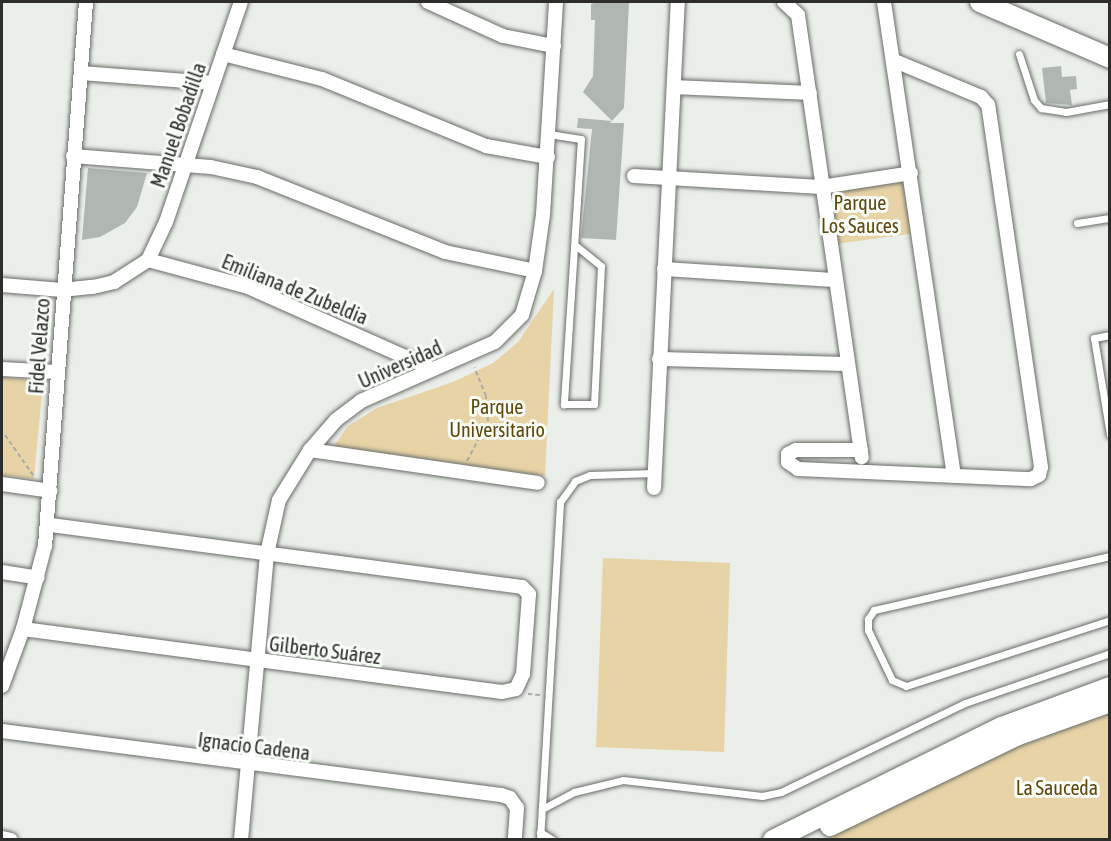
<!DOCTYPE html>
<html>
<head>
<meta charset="utf-8">
<style>
  body { margin:0 }
  #map { position:relative; width:1111px; height:841px; overflow:hidden; background:#ebefea; font-family:"Asap Condensed",sans-serif }
  div>[style] { position:absolute }
  .green>* { inset:0; background:#e7d3a6 }
  .building>* { inset:0; background:#b0b7b3 }
  .path>* { height:2px; margin-top:-1px; transform-origin:0; background:repeating-linear-gradient(90deg,#a7aaa6 0 4.5px,transparent 0 7.5px) }
  .roads { filter:drop-shadow(0 0 2px #686c67) drop-shadow(0 0 2px #686c67) }
  .lane>* { height:7px; margin:-3.5px; padding:0 3.5px; transform-origin:3.5px; border-radius:3.5px; background:#fff }
  .street>* { height:14px; margin:-7px; padding:0 7px; transform-origin:7px; border-radius:7px; background:#fff }
  .secondary>* { height:20px; margin:-10px; padding:0 10px; transform-origin:10px; border-radius:10px; background:#fff }
  span { translate:-50% -50%; white-space:nowrap; text-align:center; line-height:1.15; -webkit-text-stroke:6px #f8fdf7; paint-order:stroke }
  .street-label { font-size:20px; color:#2d2e2c }
  .park-label { font-size:20px; color:#5e480d }
  .frame { position:absolute; inset:0; border:3px solid #2d2e2c; pointer-events:none }
</style>
</head>
<body>
<div id="map">
  <div class="green">
    <div style="clip-path:polygon(910px 179px,917px 233px,835px 244px,827px 190px)"></div>
    <div style="clip-path:polygon(554px 289px,545px 476px,334px 446px,348px 426px,377px 408px,453px 382px,493px 363px,518px 342px)"></div>
    <div style="clip-path:polygon(2px 377px,43px 381px,34px 479px,2px 475px)"></div>
    <div style="clip-path:polygon(603px 558px,730px 563px,724px 752px,596px 747px)"></div>
    <div style="clip-path:polygon(1109px 713px,1109px 839px,824px 840px,1013px 748px)"></div>
  </div>
  <div class="building">
    <div style="clip-path:polygon(596px 2px,629px 2px,624px 108px,610px 123px,624px 123px,616px 240px,581px 238px,592px 129px,577px 128px,578px 118px,612px 121px,583px 92px,593px 76px,595px 20px,591px 20px,591px 4px)"></div>
    <div style="clip-path:polygon(1061px 66px,1062px 77px,1076px 76px,1077px 89px,1070px 90px,1072px 105px,1046px 103px,1042px 68px)"></div>
    <div style="clip-path:polygon(88px 168px,147px 173px,137px 207px,125px 223px,100px 237px,82px 240px)"></div>
  </div>
  <div class="path">
    <div style="left:5px;top:435px;width:49px;rotate:55deg"></div>
    <div style="left:467px;top:461px;width:45px;rotate:-62.3deg"></div>
    <div style="left:488px;top:421px;width:25px;rotate:-95deg"></div>
    <div style="left:486px;top:396px;width:31px;rotate:-112deg"></div>
    <div style="left:528px;top:694px;width:12px;rotate:5deg"></div>
  </div>
  <div class="roads">
    <div class="lane">
      <div style="left:1019px;top:54px;width:48px;rotate:71.9deg"></div>
      <div style="left:1034px;top:100px;width:11px;rotate:49deg"></div>
      <div style="left:1041px;top:108px;width:25px;rotate:9deg"></div>
      <div style="left:1066px;top:112px;width:45px;rotate:-10.3deg"></div>
      <div style="left:549px;top:134px;width:32px;rotate:9deg"></div>
      <div style="left:581px;top:139px;width:266px;rotate:93.7deg"></div>
      <div style="left:564px;top:404px;width:30px"></div>
      <div style="left:594px;top:404px;width:138px;rotate:-87.1deg"></div>
      <div style="left:601px;top:266px;width:32px;rotate:-141deg"></div>
      <div style="left:1077px;top:223px;width:33px;rotate:-9deg"></div>
      <div style="left:1110px;top:335px;width:16px;rotate:169deg"></div>
      <div style="left:1094px;top:338px;width:98px;rotate:80.6deg"></div>
      <div style="left:1110px;top:556px;width:242px;rotate:167.1deg"></div>
      <div style="left:874px;top:610px;width:11px;rotate:124deg"></div>
      <div style="left:868px;top:619px;width:11px;rotate:90deg"></div>
      <div style="left:868px;top:630px;width:55px;rotate:64.4deg"></div>
      <div style="left:892px;top:680px;width:15px;rotate:23deg"></div>
      <div style="left:906px;top:686px;width:214px;rotate:-17.9deg"></div>
      <div style="left:542px;top:809px;width:36px;rotate:-28deg"></div>
      <div style="left:574px;top:792px;width:50px;rotate:-13.8deg"></div>
      <div style="left:623px;top:780px;width:140px;rotate:6.6deg"></div>
      <div style="left:762px;top:796px;width:19px;rotate:-12deg"></div>
      <div style="left:781px;top:792px;width:204px;rotate:-25.8deg"></div>
      <div style="left:965px;top:703px;width:153px;rotate:-19deg"></div>
      <div style="left:540px;top:832px;width:15px;rotate:32deg"></div>
      <div style="left:540px;top:840px;width:339px;rotate:-86.6deg"></div>
      <div style="left:560px;top:502px;width:26px;rotate:-54deg"></div>
      <div style="left:575px;top:481px;width:16px;rotate:-22deg"></div>
      <div style="left:590px;top:475px;width:65px;rotate:-1.8deg"></div>
    </div>
    <div class="street">
      <div style="left:428px;top:2px;width:82px;rotate:24.4deg"></div>
      <div style="left:503px;top:36px;width:52px;rotate:11.1deg"></div>
      <div style="left:784px;top:2px;width:19px;rotate:43deg"></div>
      <div style="left:798px;top:15px;width:447px;rotate:81.8deg"></div>
      <div style="left:884px;top:2px;width:479px;rotate:81.6deg"></div>
      <div style="left:223px;top:54px;width:102px;rotate:14.2deg"></div>
      <div style="left:322px;top:79px;width:177px;rotate:22.2deg"></div>
      <div style="left:486px;top:146px;width:63px;rotate:10.1deg"></div>
      <div style="left:81px;top:73px;width:132px;rotate:4.3deg"></div>
      <div style="left:674px;top:87px;width:136px;rotate:2.5deg"></div>
      <div style="left:73px;top:156px;width:138px;rotate:4.6deg"></div>
      <div style="left:211px;top:167px;width:47px;rotate:12.3deg"></div>
      <div style="left:257px;top:177px;width:202px;rotate:21.7deg"></div>
      <div style="left:445px;top:252px;width:92px;rotate:11.9deg"></div>
      <div style="left:634px;top:176px;width:187px;rotate:3.4deg"></div>
      <div style="left:821px;top:187px;width:91px;rotate:-8.8deg"></div>
      <div style="left:148px;top:260px;width:42px;rotate:-64.7deg"></div>
      <div style="left:166px;top:222px;width:232px;rotate:-71.2deg"></div>
      <div style="left:664px;top:269px;width:170px;rotate:3.7deg"></div>
      <div style="left:2px;top:285px;width:60px;rotate:4.8deg"></div>
      <div style="left:62px;top:290px;width:31px;rotate:-6deg"></div>
      <div style="left:93px;top:287px;width:22px;rotate:-13deg"></div>
      <div style="left:114px;top:282px;width:40px;rotate:-32.9deg"></div>
      <div style="left:148px;top:260px;width:104px;rotate:15.1deg"></div>
      <div style="left:248px;top:287px;width:201px;rotate:24deg"></div>
      <div style="left:659px;top:359px;width:189px;rotate:1.5deg"></div>
      <div style="left:2px;top:369px;width:55px;rotate:3.1deg"></div>
      <div style="left:310px;top:450px;width:230px;rotate:8.2deg"></div>
      <div style="left:861px;top:450px;width:65px;rotate:180deg"></div>
      <div style="left:796px;top:450px;width:9px;rotate:153deg"></div>
      <div style="left:788px;top:454px;width:8px;rotate:90deg"></div>
      <div style="left:788px;top:462px;width:12px;rotate:35deg"></div>
      <div style="left:798px;top:469px;width:233px;rotate:2.5deg"></div>
      <div style="left:1031px;top:479px;width:9px;rotate:-27deg"></div>
      <div style="left:1039px;top:475px;width:8px;rotate:-76deg"></div>
      <div style="left:1041px;top:467px;width:366px;rotate:-98.3deg"></div>
      <div style="left:988px;top:105px;width:11px;rotate:-131deg"></div>
      <div style="left:981px;top:97px;width:93px;rotate:-157.3deg"></div>
      <div style="left:2px;top:484px;width:49px;rotate:8.1deg"></div>
      <div style="left:654px;top:488px;width:487px;rotate:-87.2deg"></div>
      <div style="left:2px;top:572px;width:36px;rotate:9deg"></div>
      <div style="left:23px;top:629px;width:483px;rotate:7.5deg"></div>
      <div style="left:502px;top:692px;width:14px;rotate:-12deg"></div>
      <div style="left:516px;top:689px;width:17px;rotate:-65deg"></div>
      <div style="left:523px;top:674px;width:80px;rotate:-85.7deg"></div>
      <div style="left:529px;top:594px;width:10px;rotate:-135deg"></div>
      <div style="left:522px;top:587px;width:478px;rotate:-172.5deg"></div>
      <div style="left:2px;top:686px;width:61px;rotate:-69.8deg"></div>
      <div style="left:23px;top:629px;width:86px;rotate:-75.2deg"></div>
      <div style="left:45px;top:546px;width:546px;rotate:-85.69deg"></div>
      <div style="left:2px;top:731px;width:503px;rotate:7.31deg"></div>
      <div style="left:501px;top:795px;width:9px;rotate:18deg"></div>
      <div style="left:510px;top:798px;width:12px;rotate:55deg"></div>
      <div style="left:517px;top:808px;width:32px;rotate:94deg"></div>
      <div style="left:2px;top:838px;width:9px;rotate:13deg"></div>
      <div style="left:241px;top:840px;width:287px;rotate:-84.8deg"></div>
      <div style="left:267px;top:554px;width:55px;rotate:-77.5deg"></div>
      <div style="left:279px;top:500px;width:59px;rotate:-58.2deg"></div>
      <div style="left:310px;top:450px;width:40px;rotate:-49deg"></div>
      <div style="left:336px;top:420px;width:31px;rotate:-37deg"></div>
      <div style="left:361px;top:401px;width:146px;rotate:-23.8deg"></div>
      <div style="left:495px;top:342px;width:38px;rotate:-45deg"></div>
      <div style="left:522px;top:315px;width:46px;rotate:-73.5deg"></div>
      <div style="left:535px;top:271px;width:57px;rotate:-81.9deg"></div>
      <div style="left:543px;top:215px;width:213px;rotate:-86.5deg"></div>
    </div>
    <div class="secondary">
      <div style="left:980px;top:2px;width:142px;rotate:23.3deg"></div>
      <div style="left:830px;top:826px;width:209px;rotate:-25.8deg"></div>
      <div style="left:1018px;top:735px;width:98px;rotate:-19.7deg"></div>
      <div style="left:773px;top:840px;width:255px;rotate:-26.3deg"></div>
      <div style="left:1002px;top:727px;width:115px;rotate:-20.3deg"></div>
    </div>
  </div>
  <div class="street-label">
    <span style="left:178px;top:125px;rotate:-71deg">Manuel Bobadilla</span>
    <span style="left:295px;top:289px;rotate:22deg">Emiliana de Zubeldia</span>
    <span style="left:39px;top:346px;rotate:-86deg">Fidel Velazco</span>
    <span style="left:400px;top:364px;rotate:-24deg">Universidad</span>
    <span style="left:325px;top:650px;rotate:7deg">Gilberto Suárez</span>
    <span style="left:254px;top:746px;rotate:7deg">Ignacio Cadena</span>
  </div>
  <div class="park-label">
    <span style="left:860px;top:214px">Parque<br>Los Sauces</span>
    <span style="left:497px;top:418px">Parque<br>Universitario</span>
    <span style="left:1057px;top:787px">La Sauceda</span>
  </div>
  <div class="frame"></div>
</div>
</body>
</html>
